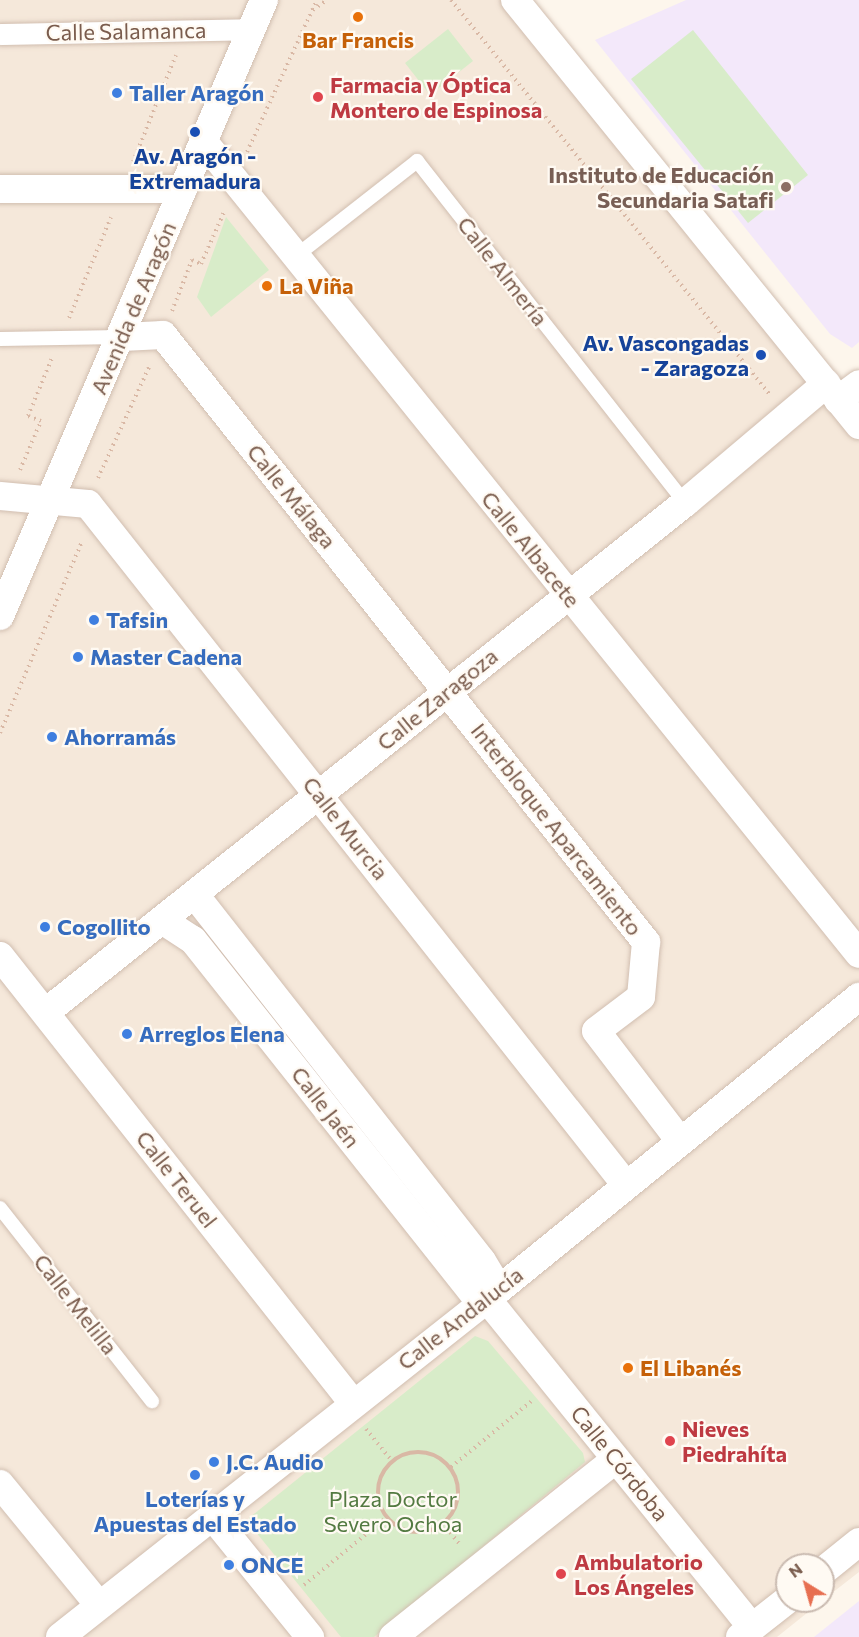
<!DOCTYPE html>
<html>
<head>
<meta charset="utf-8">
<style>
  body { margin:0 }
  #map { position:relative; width:859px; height:1637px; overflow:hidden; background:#fdf6ec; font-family:Commissioner,sans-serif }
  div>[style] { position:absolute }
  .residential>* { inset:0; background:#f5e8da }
  .education>* { inset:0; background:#f3e8fa }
  .green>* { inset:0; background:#d8ecc9 }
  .path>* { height:4px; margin-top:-2px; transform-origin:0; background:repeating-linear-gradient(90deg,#d9b8a5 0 1.5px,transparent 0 6px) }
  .path>.ring { margin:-2px; padding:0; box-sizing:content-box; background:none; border:4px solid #d9b8a5; border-radius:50% }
  .roads { filter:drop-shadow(0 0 2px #d1beb0) drop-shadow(0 0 2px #d1beb0) }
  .service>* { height:14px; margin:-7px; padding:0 7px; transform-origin:7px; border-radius:7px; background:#fff }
  .pedestrian>* { height:21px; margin:-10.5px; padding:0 10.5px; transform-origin:10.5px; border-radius:10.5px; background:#fff }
  .minor>* { height:28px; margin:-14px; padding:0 14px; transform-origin:14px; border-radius:14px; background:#fff }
  .dots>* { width:16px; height:16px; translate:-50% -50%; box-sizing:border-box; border:3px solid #fffaf3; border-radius:50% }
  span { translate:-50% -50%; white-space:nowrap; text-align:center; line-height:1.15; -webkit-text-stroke:4.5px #fffaf3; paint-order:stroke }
  .street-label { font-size:22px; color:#7a5c4d }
  .food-label { font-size:22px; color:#c56008; font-weight:700 }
  .left { translate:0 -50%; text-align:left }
  .health-label { font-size:22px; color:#be3a42; font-weight:700 }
  .shop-label { font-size:22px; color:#366cbe; font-weight:700 }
  .transit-label { font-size:22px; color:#164399; font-weight:700 }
  .right { translate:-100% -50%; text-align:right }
  .education-label { font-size:22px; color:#785e54; font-weight:700 }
  .park-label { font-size:22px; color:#537a41 }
  .north { position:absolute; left:775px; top:1553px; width:60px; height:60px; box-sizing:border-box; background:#fffaf3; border:2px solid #cabbb1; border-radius:50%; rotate:323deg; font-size:16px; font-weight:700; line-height:24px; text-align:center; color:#7a5c4d }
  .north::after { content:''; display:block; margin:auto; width:21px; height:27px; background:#e76f51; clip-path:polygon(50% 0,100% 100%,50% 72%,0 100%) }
</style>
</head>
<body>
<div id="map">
  <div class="residential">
    <div style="clip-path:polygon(0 0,515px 0,859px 425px,859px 1572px,823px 1600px,823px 1565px,787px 1565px,787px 1601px,822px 1601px,777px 1637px,0 1637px)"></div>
  </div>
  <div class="education">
    <div style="clip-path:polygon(686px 0,859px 0,859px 342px,852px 348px,830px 334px,595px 40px)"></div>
    <div style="clip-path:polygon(859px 1601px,859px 1637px,814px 1637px)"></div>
  </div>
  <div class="green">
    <div style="clip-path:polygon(448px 29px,473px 61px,430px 95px,405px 63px)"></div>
    <div style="clip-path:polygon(693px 30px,808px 175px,748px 223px,631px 79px)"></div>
    <div style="clip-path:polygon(226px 217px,269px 270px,211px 317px,197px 297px)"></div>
    <div style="clip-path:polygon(475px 1336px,488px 1341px,583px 1453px,585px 1462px,374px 1637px,341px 1637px,251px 1526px,249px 1518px)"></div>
  </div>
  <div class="path">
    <div style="left:451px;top:0;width:509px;rotate:51.06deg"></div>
    <div style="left:313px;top:10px;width:17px;rotate:-36deg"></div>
    <div style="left:137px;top:151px;width:21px;rotate:23deg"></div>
    <div style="left:247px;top:152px;width:167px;rotate:-65.3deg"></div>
    <div style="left:133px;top:162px;width:115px;rotate:-68.1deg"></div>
    <div style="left:172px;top:311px;width:55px;rotate:-68.6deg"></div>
    <div style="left:192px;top:260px;width:10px;rotate:24deg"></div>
    <div style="left:201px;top:264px;width:57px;rotate:-66.1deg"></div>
    <div style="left:69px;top:318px;width:109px;rotate:-67.4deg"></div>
    <div style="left:20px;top:470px;width:53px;rotate:-66.8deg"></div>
    <div style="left:41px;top:421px;width:14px;rotate:-159deg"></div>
    <div style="left:28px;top:416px;width:63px;rotate:-67.5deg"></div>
    <div style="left:98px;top:478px;width:124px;rotate:-65.3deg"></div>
    <div style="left:0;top:733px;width:208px;rotate:-66.8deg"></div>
    <div style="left:366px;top:1429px;width:41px;rotate:50.9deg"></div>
    <div class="ring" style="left:378px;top:1452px;width:76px;height:76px"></div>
    <div style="left:451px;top:1467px;width:107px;rotate:-39.3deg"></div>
    <div style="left:443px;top:1523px;width:29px;rotate:52deg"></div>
    <div style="left:304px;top:1585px;width:107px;rotate:-39.3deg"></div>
  </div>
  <div class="roads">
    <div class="service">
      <div style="left:296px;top:256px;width:154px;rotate:-38.1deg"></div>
      <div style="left:417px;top:161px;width:434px;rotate:51.9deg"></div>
      <div style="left:0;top:339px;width:121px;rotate:-0.9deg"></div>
      <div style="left:0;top:1208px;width:246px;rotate:51.8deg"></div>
    </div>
    <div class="pedestrian">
      <div style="left:0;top:34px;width:252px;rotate:-1.1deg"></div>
    </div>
    <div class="minor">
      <div style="left:515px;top:0;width:547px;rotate:51.01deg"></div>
      <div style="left:204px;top:142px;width:1043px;rotate:51.11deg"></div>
      <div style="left:0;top:189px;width:183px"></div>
      <div style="left:122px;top:337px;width:41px;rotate:-2.8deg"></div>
      <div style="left:163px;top:335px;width:776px;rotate:51.49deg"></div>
      <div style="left:646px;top:942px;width:55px;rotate:95.2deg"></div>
      <div style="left:641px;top:997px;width:56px;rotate:142.9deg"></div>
      <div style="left:596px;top:1031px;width:138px;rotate:52.6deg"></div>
      <div style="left:838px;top:400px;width:26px;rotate:-37deg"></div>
      <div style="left:0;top:496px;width:88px;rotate:5.2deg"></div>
      <div style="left:88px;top:504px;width:868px;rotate:51.69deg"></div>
      <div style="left:0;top:616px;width:670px;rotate:-66.8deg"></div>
      <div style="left:195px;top:895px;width:465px;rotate:51.9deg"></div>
      <div style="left:482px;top:1261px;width:33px;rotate:59deg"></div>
      <div style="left:162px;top:920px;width:37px;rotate:33deg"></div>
      <div style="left:193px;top:940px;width:464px;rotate:51.6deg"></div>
      <div style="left:0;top:956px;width:570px;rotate:51.7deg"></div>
      <div style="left:46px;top:1012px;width:817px;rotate:-38.54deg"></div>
      <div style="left:685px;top:503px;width:185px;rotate:-40.2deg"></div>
      <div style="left:487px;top:1299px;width:422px;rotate:51.1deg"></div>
      <div style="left:0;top:1484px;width:156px;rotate:50.7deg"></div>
      <div style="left:212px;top:1516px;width:156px;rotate:51deg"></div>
      <div style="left:823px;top:1571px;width:46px;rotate:-38.9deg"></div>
      <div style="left:60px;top:1637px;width:537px;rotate:-38.34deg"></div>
      <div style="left:481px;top:1304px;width:487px;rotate:-39.1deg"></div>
      <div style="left:393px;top:1637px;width:285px;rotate:-38.6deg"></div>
      <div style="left:740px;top:1637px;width:60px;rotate:-38.2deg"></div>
    </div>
  </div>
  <div class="dots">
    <div style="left:358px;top:17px;background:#e8710a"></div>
    <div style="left:117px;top:93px;background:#3f7fe0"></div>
    <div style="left:318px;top:97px;background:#e0444e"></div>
    <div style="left:195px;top:132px;background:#1a4fb4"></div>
    <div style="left:786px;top:187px;background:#8d6e63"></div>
    <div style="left:267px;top:286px;background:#e8710a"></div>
    <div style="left:761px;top:355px;background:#1a4fb4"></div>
    <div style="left:94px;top:620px;background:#3f7fe0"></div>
    <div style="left:78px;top:657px;background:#3f7fe0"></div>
    <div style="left:52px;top:737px;background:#3f7fe0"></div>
    <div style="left:45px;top:927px;background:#3f7fe0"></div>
    <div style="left:127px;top:1034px;background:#3f7fe0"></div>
    <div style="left:628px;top:1368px;background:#e8710a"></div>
    <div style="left:670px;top:1441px;background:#e0444e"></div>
    <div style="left:214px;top:1462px;background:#3f7fe0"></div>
    <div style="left:195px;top:1475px;background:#3f7fe0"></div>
    <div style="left:229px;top:1565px;background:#3f7fe0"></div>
    <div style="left:561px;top:1574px;background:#e0444e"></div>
  </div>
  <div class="street-label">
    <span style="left:126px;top:31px;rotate:-1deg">Calle Salamanca</span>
    <span style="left:503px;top:271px;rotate:52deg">Calle Almería</span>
    <span style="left:133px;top:308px;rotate:-67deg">Avenida de Aragón</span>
    <span style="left:292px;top:496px;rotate:51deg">Calle Málaga</span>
    <span style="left:531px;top:549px;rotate:51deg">Calle Albacete</span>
    <span style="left:437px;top:699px;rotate:-39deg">Calle Zaragoza</span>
    <span style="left:346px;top:828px;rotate:52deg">Calle Murcia</span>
    <span style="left:557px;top:829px;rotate:52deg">Interbloque Aparcamiento</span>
    <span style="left:326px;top:1107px;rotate:52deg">Calle Jaén</span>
    <span style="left:177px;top:1179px;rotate:52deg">Calle Teruel</span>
    <span style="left:76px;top:1304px;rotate:52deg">Calle Melilla</span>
    <span style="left:460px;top:1318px;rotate:-38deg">Calle Andalucía</span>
    <span style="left:620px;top:1463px;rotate:51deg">Calle Córdoba</span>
  </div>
  <div class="food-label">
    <span style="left:358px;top:40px">Bar Francis</span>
    <span class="left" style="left:279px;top:286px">La Viña</span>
    <span class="left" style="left:640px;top:1368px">El Libanés</span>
  </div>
  <div class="health-label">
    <span class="left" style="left:330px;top:97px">Farmacia y Óptica<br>Montero de Espinosa</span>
    <span class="left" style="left:682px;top:1441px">Nieves<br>Piedrahíta</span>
    <span class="left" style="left:574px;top:1574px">Ambulatorio<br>Los Ángeles</span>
  </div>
  <div class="shop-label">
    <span class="left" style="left:129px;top:93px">Taller Aragón</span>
    <span class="left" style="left:106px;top:620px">Tafsin</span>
    <span class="left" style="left:90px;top:657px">Master Cadena</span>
    <span class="left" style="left:64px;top:737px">Ahorramás</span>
    <span class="left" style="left:57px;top:927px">Cogollito</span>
    <span class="left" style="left:139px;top:1034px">Arreglos Elena</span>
    <span class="left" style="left:226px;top:1462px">J.C. Audio</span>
    <span style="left:195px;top:1511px">Loterías y<br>Apuestas del Estado</span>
    <span class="left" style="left:241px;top:1565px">ONCE</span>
  </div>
  <div class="transit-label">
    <span style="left:195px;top:168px">Av. Aragón -<br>Extremadura</span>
    <span class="right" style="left:749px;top:355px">Av. Vascongadas<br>- Zaragoza</span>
  </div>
  <div class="education-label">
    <span class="right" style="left:774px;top:187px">Instituto de Educación<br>Secundaria Satafi</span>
  </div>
  <div class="park-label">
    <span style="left:393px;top:1511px">Plaza Doctor<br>Severo Ochoa</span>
  </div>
  <div class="north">N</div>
</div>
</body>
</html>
